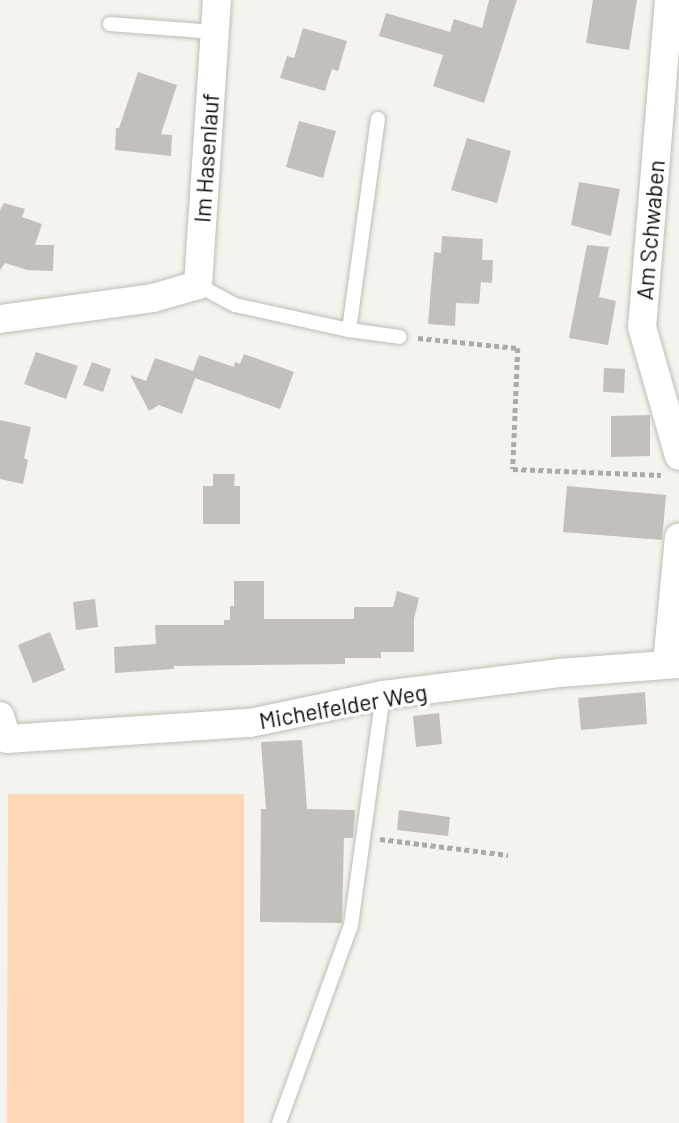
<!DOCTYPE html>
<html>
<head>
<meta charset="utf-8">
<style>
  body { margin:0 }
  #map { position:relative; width:679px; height:1123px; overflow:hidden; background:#f4f3ee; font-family:Barlow,sans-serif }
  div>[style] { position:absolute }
  .green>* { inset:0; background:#fdd7b8 }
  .building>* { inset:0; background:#c3c0bc }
  .path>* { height:4.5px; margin-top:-2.25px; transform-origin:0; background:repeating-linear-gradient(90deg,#abaaa6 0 5px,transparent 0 8.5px) }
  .roads { filter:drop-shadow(0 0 2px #bdbcb7) drop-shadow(0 0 2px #bdbcb7) }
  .lane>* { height:14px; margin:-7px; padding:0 7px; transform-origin:7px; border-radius:7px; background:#fff }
  .street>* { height:28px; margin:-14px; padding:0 14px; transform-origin:14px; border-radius:14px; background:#fff }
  span { translate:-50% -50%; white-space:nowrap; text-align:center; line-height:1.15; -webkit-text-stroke:7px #fff; paint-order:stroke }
  .street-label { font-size:23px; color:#0c0c0a }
</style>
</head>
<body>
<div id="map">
  <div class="green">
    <div style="clip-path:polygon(8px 794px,244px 794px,244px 1123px,7px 1123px)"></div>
  </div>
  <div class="building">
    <div style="clip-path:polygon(489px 0,517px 0,484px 103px,433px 86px,443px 55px,379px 36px,386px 13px,450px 32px,454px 19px,482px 28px)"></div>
    <div style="clip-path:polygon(593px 0,637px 0,629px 50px,586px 43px)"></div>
    <div style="clip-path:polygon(303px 28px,347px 41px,338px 71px,332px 69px,325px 91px,280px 78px,287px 56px,294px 58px)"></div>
    <div style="clip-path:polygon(138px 72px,177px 85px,161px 134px,172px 135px,171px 156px,115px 150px,116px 128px,119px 128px)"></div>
    <div style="clip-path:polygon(299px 121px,336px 131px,323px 178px,286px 167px)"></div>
    <div style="clip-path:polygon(467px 138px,511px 151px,497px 203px,451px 190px)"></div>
    <div style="clip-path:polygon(579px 182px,620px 189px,611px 236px,571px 225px)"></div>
    <div style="clip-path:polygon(4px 203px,25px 209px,22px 217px,42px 224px,35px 245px,54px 245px,53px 271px,27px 270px,5px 263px,0 270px,0 210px)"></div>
    <div style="clip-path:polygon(442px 236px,483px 239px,482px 260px,493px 260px,492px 283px,481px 282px,479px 304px,456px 303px,455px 326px,428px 324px,434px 252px,441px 253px)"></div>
    <div style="clip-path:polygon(587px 245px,609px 247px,599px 297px,616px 301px,608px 345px,569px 338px)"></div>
    <div style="clip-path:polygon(36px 352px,78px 366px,66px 399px,24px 384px)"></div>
    <div style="clip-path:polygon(244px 354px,294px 372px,280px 409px,195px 378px,182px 414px,159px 405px,149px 411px,130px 375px,146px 381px,155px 358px,193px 371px,199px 355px,234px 367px,235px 362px,240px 364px)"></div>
    <div style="clip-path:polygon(92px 362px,111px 369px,103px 392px,83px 385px)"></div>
    <div style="clip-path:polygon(604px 368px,625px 369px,624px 393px,603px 392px)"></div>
    <div style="clip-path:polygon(650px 415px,650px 456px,611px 457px,611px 416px)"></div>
    <div style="clip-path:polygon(0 420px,31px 427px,24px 458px,28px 460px,23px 484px,0 479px)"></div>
    <div style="clip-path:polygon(213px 474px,235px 474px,234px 486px,240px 486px,240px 524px,203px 524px,203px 486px,213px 486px)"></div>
    <div style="clip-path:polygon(567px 486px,666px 495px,662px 540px,563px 532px)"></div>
    <div style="clip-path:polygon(234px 581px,264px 581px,264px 619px,354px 619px,354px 607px,393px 607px,397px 591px,419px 598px,414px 619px,414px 652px,381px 652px,381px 658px,345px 658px,345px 664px,174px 666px,174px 669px,115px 673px,114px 647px,156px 644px,155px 625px,224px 625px,224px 620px,230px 620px,230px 606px,234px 606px)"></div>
    <div style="clip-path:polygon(95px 599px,98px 627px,76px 630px,73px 602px)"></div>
    <div style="clip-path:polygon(50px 632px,65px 670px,33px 683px,18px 645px)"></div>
    <div style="clip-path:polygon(645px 692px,647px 724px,581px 730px,578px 698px)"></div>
    <div style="clip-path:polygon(439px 713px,442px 744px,416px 747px,413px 716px)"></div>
    <div style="clip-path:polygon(302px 740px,307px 809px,355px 810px,353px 838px,344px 838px,342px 923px,260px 922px,261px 809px,266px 809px,261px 742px)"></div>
    <div style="clip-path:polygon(399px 810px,450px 817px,448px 836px,397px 830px)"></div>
  </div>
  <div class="path">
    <div style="left:418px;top:338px;width:100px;rotate:5.7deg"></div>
    <div style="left:518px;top:348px;width:121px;rotate:92.4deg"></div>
    <div style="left:513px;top:469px;width:148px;rotate:2.3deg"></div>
    <div style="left:380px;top:839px;width:129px;rotate:7.1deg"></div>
  </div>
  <div class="roads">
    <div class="lane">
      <div style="left:110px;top:24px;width:104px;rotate:4.4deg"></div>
      <div style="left:198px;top:285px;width:42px;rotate:28.4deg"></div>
      <div style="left:235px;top:305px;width:117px;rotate:12.4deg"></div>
      <div style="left:349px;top:330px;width:51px;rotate:7.8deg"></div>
      <div style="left:349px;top:330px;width:213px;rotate:-82.2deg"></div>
      <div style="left:279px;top:1123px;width:211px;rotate:-70deg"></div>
      <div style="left:351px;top:925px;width:232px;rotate:-82.1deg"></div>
    </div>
    <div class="street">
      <div style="left:669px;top:0;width:328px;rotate:94.7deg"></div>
      <div style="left:642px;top:327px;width:134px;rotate:74deg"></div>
      <div style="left:0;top:319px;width:154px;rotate:-7.8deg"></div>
      <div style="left:153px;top:298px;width:47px;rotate:-16.1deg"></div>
      <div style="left:198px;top:285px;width:286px;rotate:-86.2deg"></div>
      <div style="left:667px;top:664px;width:127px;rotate:-84.6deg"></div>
      <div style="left:0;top:716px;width:24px;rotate:73deg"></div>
      <div style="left:7px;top:739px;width:244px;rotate:-3.8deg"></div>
      <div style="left:250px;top:723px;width:136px;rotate:-11.9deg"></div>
      <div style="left:383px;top:695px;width:177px;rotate:-7.1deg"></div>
      <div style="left:559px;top:673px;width:120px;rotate:-4.3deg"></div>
    </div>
  </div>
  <div class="street-label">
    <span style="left:206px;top:158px;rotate:-86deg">Im Hasenlauf</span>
    <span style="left:650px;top:230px;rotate:-85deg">Am Schwaben</span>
    <span style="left:343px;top:706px;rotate:-10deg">Michelfelder Weg</span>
  </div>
</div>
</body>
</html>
